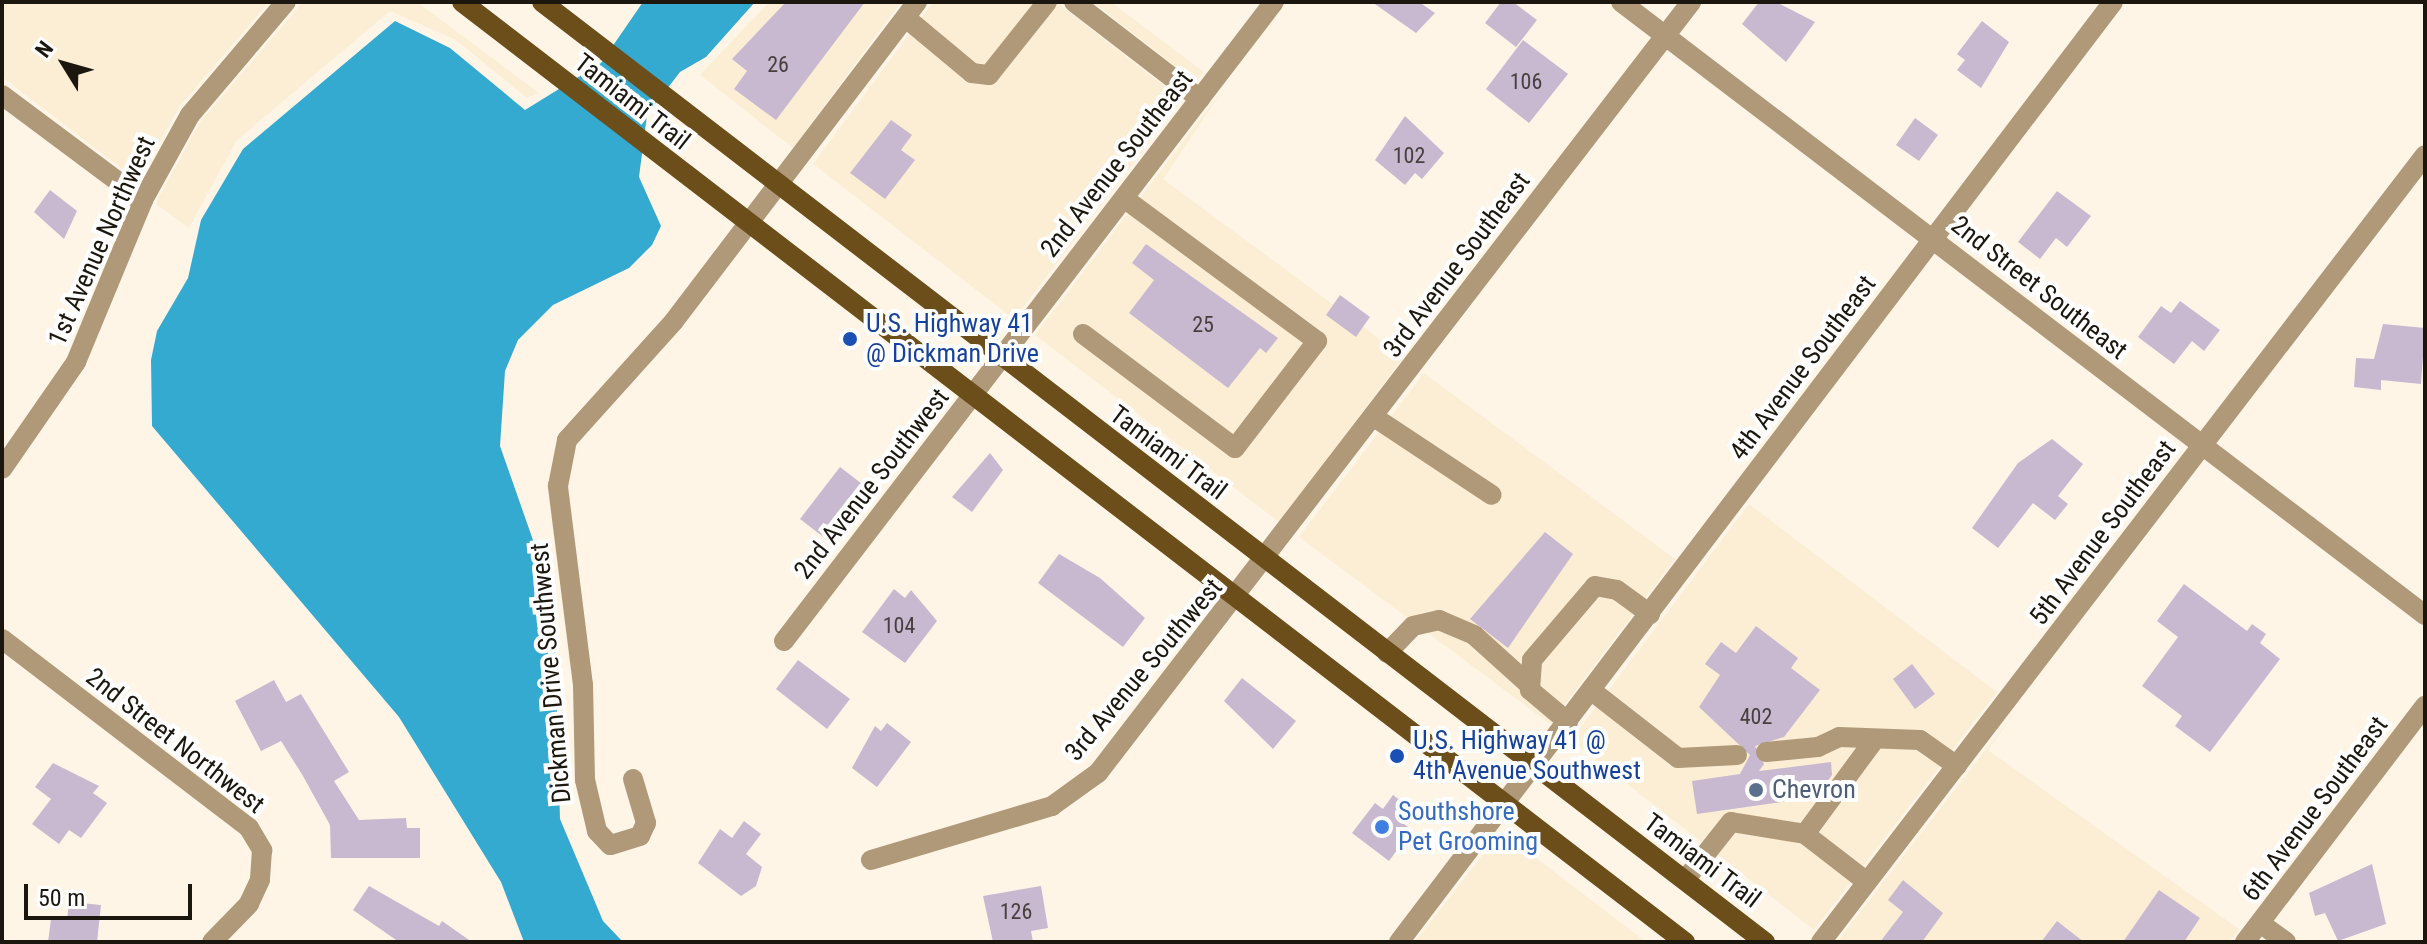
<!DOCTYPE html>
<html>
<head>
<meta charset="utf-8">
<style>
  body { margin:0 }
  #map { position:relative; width:2427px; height:944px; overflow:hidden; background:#fef5e7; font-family:"Roboto Condensed",sans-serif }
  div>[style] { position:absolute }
  .built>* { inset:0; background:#fceed5 }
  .water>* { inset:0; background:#35aad0 }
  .building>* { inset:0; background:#c8b9d0 }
  .minor>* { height:20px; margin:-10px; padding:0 10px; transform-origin:10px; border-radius:10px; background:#af9979 }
  .major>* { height:20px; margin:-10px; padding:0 10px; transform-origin:10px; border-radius:10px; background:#6c4e1b }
  .dots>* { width:22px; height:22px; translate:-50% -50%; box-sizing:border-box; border:4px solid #fff; border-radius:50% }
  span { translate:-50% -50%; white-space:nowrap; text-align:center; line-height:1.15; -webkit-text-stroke:8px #fff; paint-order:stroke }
  .number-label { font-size:22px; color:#47403e }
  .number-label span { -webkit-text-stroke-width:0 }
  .street-label { font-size:26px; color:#1c170e }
  .transit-label { font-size:26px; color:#164399 }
  .left { translate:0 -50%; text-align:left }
  .service-label { font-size:26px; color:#4e5e75 }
  .shop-label { font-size:26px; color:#366cbe }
  .frame { position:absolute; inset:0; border:4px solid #1c170e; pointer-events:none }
  .north { position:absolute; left:24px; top:24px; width:80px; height:80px; -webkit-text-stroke:6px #fff; paint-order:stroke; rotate:307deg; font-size:22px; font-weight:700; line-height:32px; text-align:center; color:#1c170e }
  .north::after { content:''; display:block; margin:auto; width:28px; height:36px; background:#1c170e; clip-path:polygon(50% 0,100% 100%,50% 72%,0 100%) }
  .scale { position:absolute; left:24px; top:884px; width:168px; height:36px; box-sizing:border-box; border:4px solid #1c170e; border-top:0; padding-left:10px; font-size:24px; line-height:28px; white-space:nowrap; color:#1c170e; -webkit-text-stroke:6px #fff; paint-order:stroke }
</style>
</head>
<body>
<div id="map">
  <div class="built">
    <div style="clip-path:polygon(2px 2px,269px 2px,180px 106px,138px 181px,2px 77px)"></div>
    <div style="clip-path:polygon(303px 2px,417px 2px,539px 93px,527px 98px,456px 40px,390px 11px,236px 141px,189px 228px,156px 204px,159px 197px,200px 122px)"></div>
    <div style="clip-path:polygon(769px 2px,901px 2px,793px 148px,700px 75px)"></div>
    <div style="clip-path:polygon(933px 2px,1056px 2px,1182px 100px,1014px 319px,813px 164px)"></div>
    <div style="clip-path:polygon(1093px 2px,1111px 2px,1204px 72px,1196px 82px)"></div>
    <div style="clip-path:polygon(1224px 88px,1163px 179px,1404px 357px,1279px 522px,1035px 335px)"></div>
    <div style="clip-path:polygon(1424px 373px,1675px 559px,1550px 724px,1299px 537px)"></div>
    <div style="clip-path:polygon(1749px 504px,1997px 692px,1814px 930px,1571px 740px)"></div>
    <div style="clip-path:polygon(2018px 708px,1988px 750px,2239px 929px,2229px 942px,1837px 942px)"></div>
    <div style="clip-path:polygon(1501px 831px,1646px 942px,1415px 942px)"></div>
  </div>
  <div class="water">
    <div style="clip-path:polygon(643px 2px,755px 2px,706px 57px,680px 72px,647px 115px,639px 177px,661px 226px,652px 245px,629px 268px,553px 305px,518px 340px,505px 371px,500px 446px,554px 600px,560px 819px,603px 921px,623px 942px,524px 942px,501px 882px,399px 717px,152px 426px,151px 360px,157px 331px,188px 278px,201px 220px,243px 149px,395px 21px,450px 48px,525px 110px,601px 63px)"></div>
  </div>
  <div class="building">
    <div style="clip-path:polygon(786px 2px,865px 2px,776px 120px,734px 89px,747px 71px,732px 59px)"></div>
    <div style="clip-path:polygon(1372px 2px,1419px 2px,1435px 13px,1416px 33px)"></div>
    <div style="clip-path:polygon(1501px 2px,1513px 2px,1537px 20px,1516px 47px,1485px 23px)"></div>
    <div style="clip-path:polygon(1759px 2px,1776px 2px,1815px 22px,1786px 62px,1742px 24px)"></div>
    <div style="clip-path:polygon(1982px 21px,2009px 42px,1981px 88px,1957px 70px,1965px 60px,1957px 54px)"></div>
    <div style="clip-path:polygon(1523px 40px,1568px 74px,1529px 123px,1486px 89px)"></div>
    <div style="clip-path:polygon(1405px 116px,1444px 153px,1422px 179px,1415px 173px,1405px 185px,1375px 160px)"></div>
    <div style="clip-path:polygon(1915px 118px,1938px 135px,1919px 161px,1896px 145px)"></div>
    <div style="clip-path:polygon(891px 120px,912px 135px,901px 150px,915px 160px,885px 199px,850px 173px)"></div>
    <div style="clip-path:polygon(50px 190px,77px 211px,64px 239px,34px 212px)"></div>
    <div style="clip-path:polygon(2057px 191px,2091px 216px,2067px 247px,2056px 238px,2040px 259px,2018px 242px)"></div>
    <div style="clip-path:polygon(1146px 244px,1278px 338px,1266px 353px,1260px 348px,1228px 388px,1129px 313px,1154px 280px,1132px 263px)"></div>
    <div style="clip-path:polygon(1340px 295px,1370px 317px,1356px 337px,1326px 315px)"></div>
    <div style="clip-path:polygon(2180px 301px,2220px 330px,2204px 351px,2192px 341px,2174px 364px,2138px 337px,2161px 306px,2171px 313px)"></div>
    <div style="clip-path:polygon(2383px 324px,2425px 328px,2421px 384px,2381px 380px,2381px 390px,2354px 387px,2356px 358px,2374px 359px)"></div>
    <div style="clip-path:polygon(2052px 439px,2083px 464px,2058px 496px,2068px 504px,2055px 520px,2033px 503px,1998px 548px,1972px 528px,2018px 463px)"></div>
    <div style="clip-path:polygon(990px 453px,1003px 470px,972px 512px,952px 497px)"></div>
    <div style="clip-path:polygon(840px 467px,866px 487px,826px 539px,800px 519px)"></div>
    <div style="clip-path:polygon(1545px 532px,1573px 554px,1508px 648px,1470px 619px)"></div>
    <div style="clip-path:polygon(1059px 554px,1100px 578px,1145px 618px,1123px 647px,1038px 583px)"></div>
    <div style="clip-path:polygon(2184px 584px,2247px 631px,2252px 624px,2266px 634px,2260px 643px,2280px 659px,2210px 752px,2175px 726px,2182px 716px,2142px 686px,2178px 637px,2157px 621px)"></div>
    <div style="clip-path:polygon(894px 589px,905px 598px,911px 590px,937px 621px,905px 663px,862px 632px)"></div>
    <div style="clip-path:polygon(1756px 626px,1798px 658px,1791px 668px,1820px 690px,1784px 737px,1755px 746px,1764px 764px,1759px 771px,1831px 762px,1832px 775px,1816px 797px,1697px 814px,1692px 781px,1740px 774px,1750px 755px,1699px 707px,1720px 675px,1705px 664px,1721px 642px,1736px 653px)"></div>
    <div style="clip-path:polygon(798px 660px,850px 699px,827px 729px,776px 689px)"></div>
    <div style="clip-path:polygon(1912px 664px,1935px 694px,1915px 709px,1893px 679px)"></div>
    <div style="clip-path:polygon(1242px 678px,1296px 721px,1273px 749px,1224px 701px)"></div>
    <div style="clip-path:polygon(274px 680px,286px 702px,301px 694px,349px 772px,334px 781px,359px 820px,406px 818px,407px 828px,420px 828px,420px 858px,331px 858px,330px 825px,303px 776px,281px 741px,261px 751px,235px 701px)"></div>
    <div style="clip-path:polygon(887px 723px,911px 742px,877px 787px,852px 768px,875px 726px,881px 731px)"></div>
    <div style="clip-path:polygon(53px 763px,99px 786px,93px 793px,107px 803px,81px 838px,69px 830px,59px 844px,32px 824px,51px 799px,35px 787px)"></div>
    <div style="clip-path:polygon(1393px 795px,1414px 811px,1404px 824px,1412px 830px,1389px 861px,1352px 833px,1375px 803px,1383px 809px)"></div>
    <div style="clip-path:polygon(744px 821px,761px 834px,746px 854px,762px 867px,756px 886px,741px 896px,698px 863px,720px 829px,732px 838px)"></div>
    <div style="clip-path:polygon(2372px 864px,2386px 924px,2338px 941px,2325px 913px,2315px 916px,2309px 893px)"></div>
    <div style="clip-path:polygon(1903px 880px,1943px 913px,1922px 942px,1880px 942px,1903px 912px,1888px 900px)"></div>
    <div style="clip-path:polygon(369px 886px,439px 926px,442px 921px,472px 942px,399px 942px,353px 910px)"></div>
    <div style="clip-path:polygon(1041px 886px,1048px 928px,1031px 931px,1033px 942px,993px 942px,983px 896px)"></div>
    <div style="clip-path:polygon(2159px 890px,2200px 918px,2184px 942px,2123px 942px)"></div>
    <div style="clip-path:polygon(69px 902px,101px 905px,97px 942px,48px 942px,51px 919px,67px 920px)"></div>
    <div style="clip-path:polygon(2057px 921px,2084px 942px,2041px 942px)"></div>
  </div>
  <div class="minor">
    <div style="left:1074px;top:2px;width:159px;rotate:37.6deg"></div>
    <div style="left:1621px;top:2px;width:1011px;rotate:37.32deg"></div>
    <div style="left:906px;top:18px;width:86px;rotate:39.8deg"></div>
    <div style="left:972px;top:73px;width:17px;rotate:7deg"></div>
    <div style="left:989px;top:75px;width:93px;rotate:-51.5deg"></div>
    <div style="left:2px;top:95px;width:176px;rotate:36.7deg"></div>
    <div style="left:1083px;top:334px;width:190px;rotate:36.9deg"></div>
    <div style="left:1235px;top:448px;width:135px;rotate:-52.5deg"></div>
    <div style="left:1317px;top:341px;width:240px;rotate:-143.5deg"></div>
    <div style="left:1374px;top:417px;width:141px;rotate:33.5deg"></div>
    <div style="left:2px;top:469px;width:130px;rotate:-55.3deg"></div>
    <div style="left:76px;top:362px;width:175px;rotate:-67.5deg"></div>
    <div style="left:143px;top:200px;width:97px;rotate:-61.1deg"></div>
    <div style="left:190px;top:115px;width:148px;rotate:-49.7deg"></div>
    <div style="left:2px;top:639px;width:311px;rotate:37.4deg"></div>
    <div style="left:249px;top:828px;width:26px;rotate:59deg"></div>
    <div style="left:262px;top:850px;width:30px;rotate:94deg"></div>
    <div style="left:260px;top:880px;width:26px;rotate:115deg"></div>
    <div style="left:249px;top:904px;width:53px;rotate:134.2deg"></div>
    <div style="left:784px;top:641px;width:805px;rotate:-52.52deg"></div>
    <div style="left:1387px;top:653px;width:37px;rotate:-46deg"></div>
    <div style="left:1413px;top:626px;width:27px;rotate:-13deg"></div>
    <div style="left:1439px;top:620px;width:38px;rotate:23deg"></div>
    <div style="left:1474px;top:635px;width:70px;rotate:42.1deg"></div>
    <div style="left:1592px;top:691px;width:109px;rotate:37.9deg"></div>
    <div style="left:1678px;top:758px;width:59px;rotate:-2.9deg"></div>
    <div style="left:1568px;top:722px;width:50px;rotate:-139.9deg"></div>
    <div style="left:1530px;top:690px;width:30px;rotate:-86deg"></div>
    <div style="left:1532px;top:660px;width:97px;rotate:-49.6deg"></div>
    <div style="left:1595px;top:586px;width:22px;rotate:10deg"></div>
    <div style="left:1617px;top:590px;width:41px;rotate:36deg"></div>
    <div style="left:1766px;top:752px;width:52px;rotate:-5.5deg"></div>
    <div style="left:1818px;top:747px;width:23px;rotate:-25deg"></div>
    <div style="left:1839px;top:737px;width:81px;rotate:2.1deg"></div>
    <div style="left:1920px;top:740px;width:45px;rotate:35.1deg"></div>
    <div style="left:633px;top:779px;width:46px;rotate:73.5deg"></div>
    <div style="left:646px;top:823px;width:14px;rotate:115deg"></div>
    <div style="left:640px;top:836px;width:31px;rotate:163deg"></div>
    <div style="left:610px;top:845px;width:19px;rotate:-133deg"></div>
    <div style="left:597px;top:831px;width:52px;rotate:-103.2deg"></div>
    <div style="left:585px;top:780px;width:95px;rotate:-91.2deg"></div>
    <div style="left:583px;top:685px;width:201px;rotate:-97.2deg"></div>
    <div style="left:558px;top:486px;width:47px;rotate:-78.9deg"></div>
    <div style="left:567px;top:440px;width:160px;rotate:-48deg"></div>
    <div style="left:674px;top:321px;width:401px;rotate:-52.7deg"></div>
    <div style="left:871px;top:860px;width:189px;rotate:-16.6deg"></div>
    <div style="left:1052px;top:806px;width:57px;rotate:-35.7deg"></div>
    <div style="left:1098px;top:773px;width:973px;rotate:-52.43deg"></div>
    <div style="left:1685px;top:880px;width:74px;rotate:-51.6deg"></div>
    <div style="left:1731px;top:822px;width:75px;rotate:9.2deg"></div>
    <div style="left:1867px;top:882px;width:78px;rotate:-142.3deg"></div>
    <div style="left:1805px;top:834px;width:118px;rotate:-53.6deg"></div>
    <div style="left:2260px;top:923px;width:32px;rotate:36deg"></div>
    <div style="left:1399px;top:942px;width:1180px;rotate:-52.78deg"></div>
    <div style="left:1821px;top:942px;width:992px;rotate:-52.49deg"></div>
    <div style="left:2245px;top:942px;width:297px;rotate:-52.7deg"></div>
  </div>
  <div class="major">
    <div style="left:462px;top:2px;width:1543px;rotate:37.55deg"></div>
    <div style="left:542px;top:2px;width:1543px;rotate:37.55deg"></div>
  </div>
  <div class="dots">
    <div style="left:850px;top:339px;background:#1a4fb4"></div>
    <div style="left:1397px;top:756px;background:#1a4fb4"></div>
    <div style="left:1756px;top:790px;background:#5c6f8a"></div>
    <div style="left:1382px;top:827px;background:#3f7fe0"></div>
  </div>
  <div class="number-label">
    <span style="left:778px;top:65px">26</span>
    <span style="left:1526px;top:82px">106</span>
    <span style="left:1409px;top:156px">102</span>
    <span style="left:1203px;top:325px">25</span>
    <span style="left:899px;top:626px">104</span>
    <span style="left:1756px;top:717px">402</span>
    <span style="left:1016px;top:912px">126</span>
  </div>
  <div class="street-label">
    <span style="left:632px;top:102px;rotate:38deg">Tamiami Trail</span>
    <span style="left:1117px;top:164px;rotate:-52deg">2nd Avenue Southeast</span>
    <span style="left:102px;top:241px;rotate:-66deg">1st Avenue Northwest</span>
    <span style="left:1457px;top:265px;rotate:-53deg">3rd Avenue Southeast</span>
    <span style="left:2039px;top:288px;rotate:38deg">2nd Street Southeast</span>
    <span style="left:1803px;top:368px;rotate:-53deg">4th Avenue Southeast</span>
    <span style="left:1168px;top:453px;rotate:37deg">Tamiami Trail</span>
    <span style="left:872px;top:484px;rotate:-52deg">2nd Avenue Southwest</span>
    <span style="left:2103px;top:533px;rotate:-53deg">5th Avenue Southeast</span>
    <span style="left:1144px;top:670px;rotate:-50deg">3rd Avenue Southwest</span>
    <span style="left:551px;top:673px;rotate:-95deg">Dickman Drive Southwest</span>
    <span style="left:175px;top:741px;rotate:38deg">2nd Street Northwest</span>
    <span style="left:2315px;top:809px;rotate:-53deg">6th Avenue Southeast</span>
    <span style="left:1702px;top:861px;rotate:37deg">Tamiami Trail</span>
  </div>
  <div class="transit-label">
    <span class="left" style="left:866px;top:339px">U.S. Highway 41<br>@ Dickman Drive</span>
    <span class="left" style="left:1413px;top:756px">U.S. Highway 41 @<br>4th Avenue Southwest</span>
  </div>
  <div class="service-label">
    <span class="left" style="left:1772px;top:790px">Chevron</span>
  </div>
  <div class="shop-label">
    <span class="left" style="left:1398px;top:827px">Southshore<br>Pet Grooming</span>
  </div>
  <div class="frame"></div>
  <div class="north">N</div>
  <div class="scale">50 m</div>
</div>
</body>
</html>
